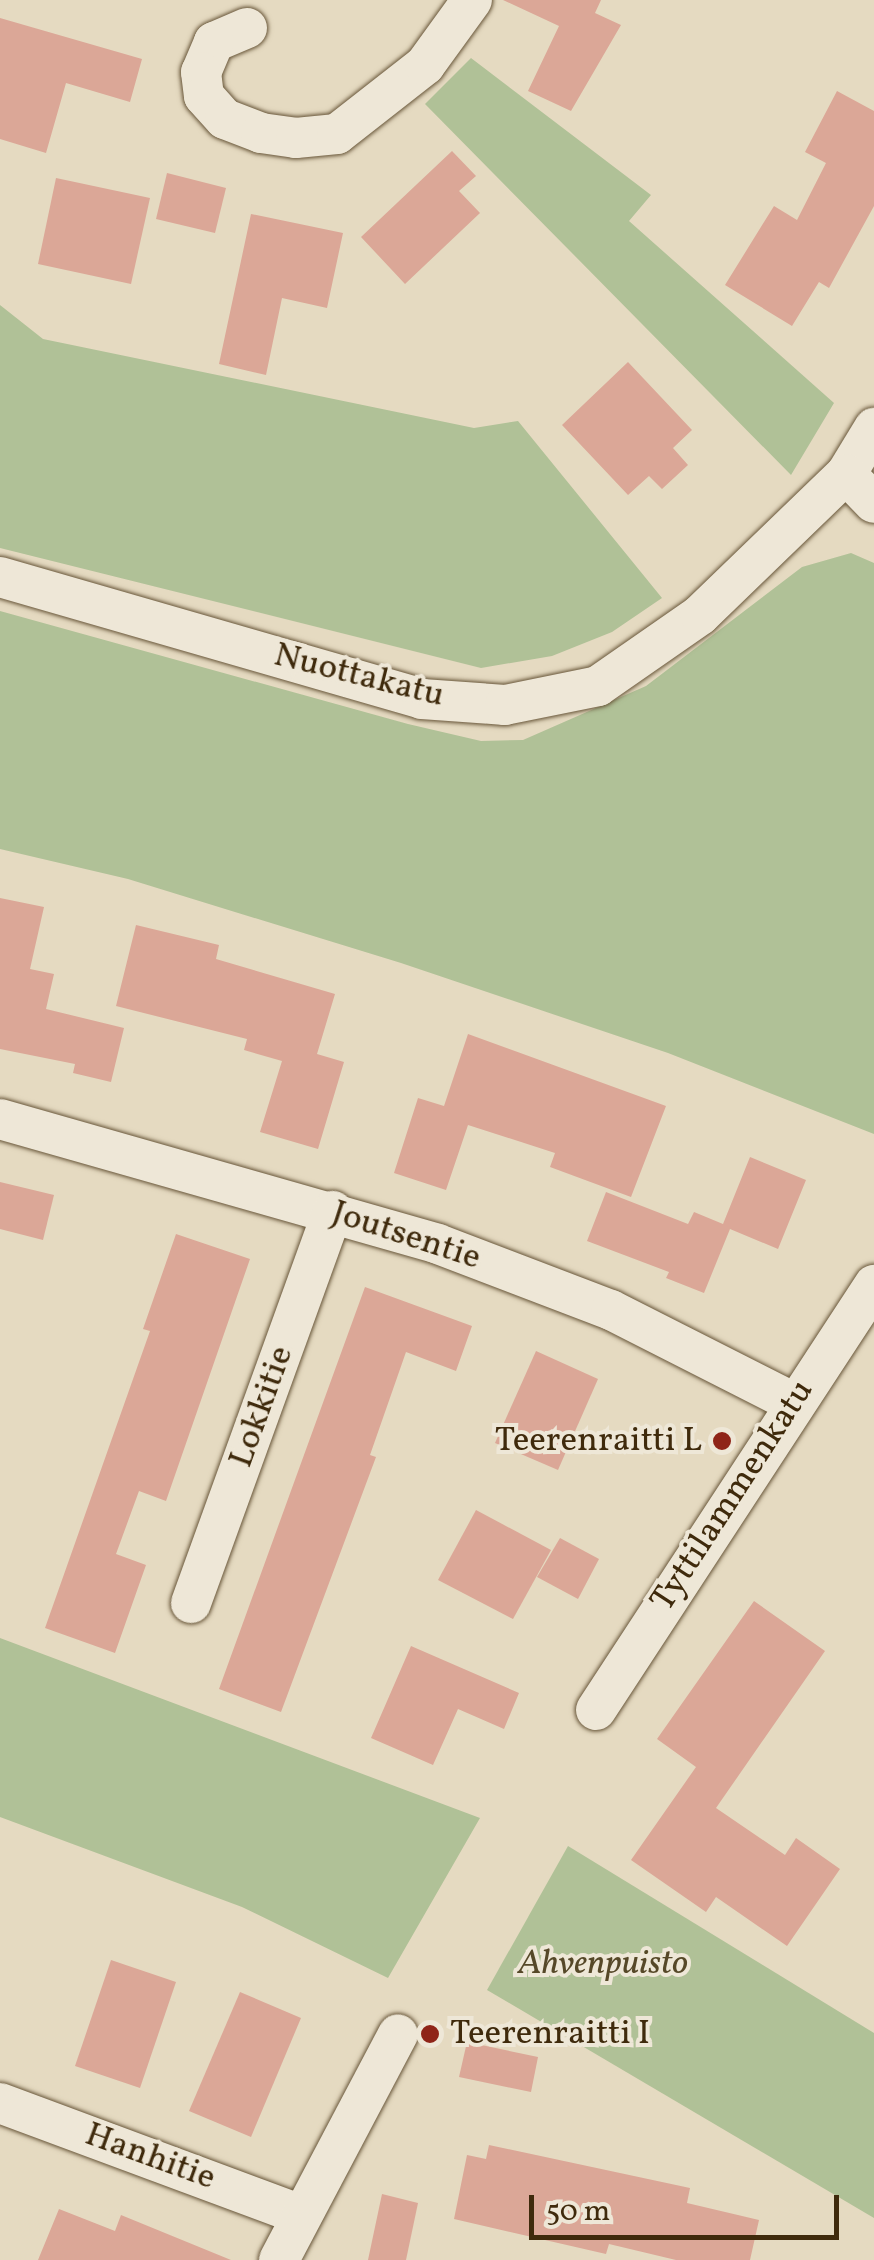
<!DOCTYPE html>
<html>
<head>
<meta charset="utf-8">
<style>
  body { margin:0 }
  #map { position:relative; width:874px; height:2260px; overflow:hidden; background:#e5dac1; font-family:Vollkorn,serif }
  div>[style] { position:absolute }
  .green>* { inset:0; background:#b0c197 }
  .building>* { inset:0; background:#dba797 }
  .roads { filter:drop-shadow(0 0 2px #685639) drop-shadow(0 0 2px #685639) }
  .minor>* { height:40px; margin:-20px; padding:0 20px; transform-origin:20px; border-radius:20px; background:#eee7d7 }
  .dots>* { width:28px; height:28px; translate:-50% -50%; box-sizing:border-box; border:5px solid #eee7d7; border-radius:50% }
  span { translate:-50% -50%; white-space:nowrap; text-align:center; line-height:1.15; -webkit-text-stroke:8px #eee7d7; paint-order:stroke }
  .street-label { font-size:35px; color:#3f2a0c }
  .poi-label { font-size:35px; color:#3f2a0c }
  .right { translate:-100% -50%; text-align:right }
  .left { translate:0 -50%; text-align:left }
  .park-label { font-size:35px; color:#564828; font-style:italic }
  .scale { position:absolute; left:529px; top:2195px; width:310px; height:45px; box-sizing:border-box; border:5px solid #3f2a0c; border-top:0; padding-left:12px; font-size:30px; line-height:35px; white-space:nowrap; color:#3f2a0c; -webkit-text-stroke:8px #eee7d7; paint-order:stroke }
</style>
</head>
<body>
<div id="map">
  <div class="green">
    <div style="clip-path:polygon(471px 58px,651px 195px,629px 221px,834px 403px,791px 475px,425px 104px)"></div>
    <div style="clip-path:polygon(0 305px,43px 339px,474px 428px,518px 421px,662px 598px,612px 632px,552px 656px,481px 668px,0 548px)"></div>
    <div style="clip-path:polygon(851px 553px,874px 563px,874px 1134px,668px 1053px,401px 963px,128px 879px,0 849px,0 611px,408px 724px,481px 741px,523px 740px,646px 686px,802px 567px)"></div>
    <div style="clip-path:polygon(0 1638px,480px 1818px,388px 1978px,242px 1907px,0 1817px)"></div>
    <div style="clip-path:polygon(568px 1846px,874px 2033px,874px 2218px,487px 1990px)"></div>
  </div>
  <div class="building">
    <div style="clip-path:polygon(503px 0,601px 0,595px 13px,621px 25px,571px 111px,528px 91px,559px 26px)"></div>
    <div style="clip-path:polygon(0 18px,142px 59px,130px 102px,66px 83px,46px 153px,0 139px)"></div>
    <div style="clip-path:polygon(837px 91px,874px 111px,874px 206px,829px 288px,819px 282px,792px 326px,725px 285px,774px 206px,797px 220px,826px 163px,805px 152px)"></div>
    <div style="clip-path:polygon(452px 151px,476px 176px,459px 191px,480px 213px,405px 284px,361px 237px)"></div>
    <div style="clip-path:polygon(167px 173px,226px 188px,215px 233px,156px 219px)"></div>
    <div style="clip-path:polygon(56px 178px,150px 198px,131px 284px,38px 264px)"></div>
    <div style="clip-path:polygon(251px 214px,343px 233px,327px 308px,282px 298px,266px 375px,219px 364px)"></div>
    <div style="clip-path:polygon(628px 362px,692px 430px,673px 448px,688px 465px,662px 489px,649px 476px,628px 495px,562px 425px)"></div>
    <div style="clip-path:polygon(0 898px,44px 907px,30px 969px,54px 974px,46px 1009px,124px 1028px,111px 1082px,73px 1073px,75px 1064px,0 1049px)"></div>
    <div style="clip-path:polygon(136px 925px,219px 945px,216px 959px,335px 994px,317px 1054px,344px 1062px,318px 1149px,260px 1132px,282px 1061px,244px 1050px,247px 1039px,116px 1006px)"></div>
    <div style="clip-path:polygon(468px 1034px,666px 1106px,631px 1197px,550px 1167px,555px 1153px,468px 1125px,446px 1190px,394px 1173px,418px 1098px,444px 1106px)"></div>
    <div style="clip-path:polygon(750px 1157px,806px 1180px,778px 1249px,730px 1229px,704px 1293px,666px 1278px,669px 1272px,587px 1241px,606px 1192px,688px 1224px,694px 1212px,723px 1224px)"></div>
    <div style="clip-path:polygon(0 1182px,54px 1195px,43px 1240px,0 1229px)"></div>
    <div style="clip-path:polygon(176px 1234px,250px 1259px,166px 1501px,139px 1491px,116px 1554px,146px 1565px,115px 1653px,45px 1628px,150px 1331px,143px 1329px)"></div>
    <div style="clip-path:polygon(365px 1287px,472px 1326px,456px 1371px,406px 1352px,370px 1455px,376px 1457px,281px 1712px,219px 1689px)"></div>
    <div style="clip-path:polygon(536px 1351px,598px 1379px,558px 1470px,495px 1443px)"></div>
    <div style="clip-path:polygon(476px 1510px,551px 1550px,513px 1619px,438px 1580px)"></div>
    <div style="clip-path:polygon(560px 1538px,599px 1559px,578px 1599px,537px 1577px)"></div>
    <div style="clip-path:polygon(754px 1601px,825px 1651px,716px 1808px,785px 1855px,796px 1838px,840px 1869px,787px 1946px,716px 1897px,706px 1912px,631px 1860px,696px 1767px,657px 1739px)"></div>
    <div style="clip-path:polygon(411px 1646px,519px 1693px,504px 1729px,458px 1709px,433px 1765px,371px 1738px)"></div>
    <div style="clip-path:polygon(111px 1960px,176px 1982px,140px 2088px,75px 2066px)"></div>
    <div style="clip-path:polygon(240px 1992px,301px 2018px,251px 2137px,189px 2111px)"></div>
    <div style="clip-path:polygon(467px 2042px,538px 2057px,531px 2092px,459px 2077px)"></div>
    <div style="clip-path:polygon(489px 2145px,690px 2188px,687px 2203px,759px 2220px,750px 2260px,676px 2260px,609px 2244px,606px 2254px,454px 2219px,467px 2155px,486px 2159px)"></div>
    <div style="clip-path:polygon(382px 2194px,418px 2203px,406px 2260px,368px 2260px)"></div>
    <div style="clip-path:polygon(59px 2209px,115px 2231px,121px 2215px,231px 2260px,38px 2260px)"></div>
  </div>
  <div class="roads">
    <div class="minor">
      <div style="left:247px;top:28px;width:36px;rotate:157deg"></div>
      <div style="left:214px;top:42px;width:33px;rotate:113deg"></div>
      <div style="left:201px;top:72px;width:24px;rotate:83deg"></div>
      <div style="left:204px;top:96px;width:31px;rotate:48deg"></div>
      <div style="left:225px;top:119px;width:39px;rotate:21deg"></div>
      <div style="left:261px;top:133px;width:35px;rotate:8deg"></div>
      <div style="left:296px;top:138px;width:41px;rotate:-5.6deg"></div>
      <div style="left:337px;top:134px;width:112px;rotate:-38.1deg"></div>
      <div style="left:425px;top:65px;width:80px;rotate:-54.1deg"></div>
      <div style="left:846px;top:474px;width:54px;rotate:-58.7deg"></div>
      <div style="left:0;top:577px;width:439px;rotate:16.1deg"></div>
      <div style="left:422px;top:699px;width:83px;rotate:4.1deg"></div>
      <div style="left:505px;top:705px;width:95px;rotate:-11.5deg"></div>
      <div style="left:598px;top:686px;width:124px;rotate:-34.8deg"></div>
      <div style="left:700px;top:615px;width:203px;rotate:-44deg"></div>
      <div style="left:846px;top:474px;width:40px;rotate:46deg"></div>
      <div style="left:0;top:1119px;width:455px;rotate:15.9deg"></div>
      <div style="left:438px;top:1244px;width:185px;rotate:20.9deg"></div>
      <div style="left:611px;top:1310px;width:203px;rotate:26.9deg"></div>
      <div style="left:191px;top:1603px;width:417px;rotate:-70.1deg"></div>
      <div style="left:596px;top:1710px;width:508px;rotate:-56.81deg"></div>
      <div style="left:0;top:2103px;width:318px;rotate:20.4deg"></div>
      <div style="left:279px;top:2260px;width:255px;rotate:-62.2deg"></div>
    </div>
  </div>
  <div class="dots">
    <div style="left:722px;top:1441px;background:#8f2418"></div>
    <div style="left:430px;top:2034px;background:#8f2418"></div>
  </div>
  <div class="street-label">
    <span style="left:359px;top:676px;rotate:14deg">Nuottakatu</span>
    <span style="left:406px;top:1236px;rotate:18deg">Joutsentie</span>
    <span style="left:262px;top:1407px;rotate:-70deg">Lokkitie</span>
    <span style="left:733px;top:1496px;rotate:-57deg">Tyttilammenkatu</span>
    <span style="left:150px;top:2157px;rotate:20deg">Hanhitie</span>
  </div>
  <div class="poi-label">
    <span class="right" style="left:702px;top:1441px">Teerenraitti L</span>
    <span class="left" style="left:450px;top:2034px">Teerenraitti I</span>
  </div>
  <div class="park-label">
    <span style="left:603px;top:1964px">Ahvenpuisto</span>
  </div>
  <div class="scale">50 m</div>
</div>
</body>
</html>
